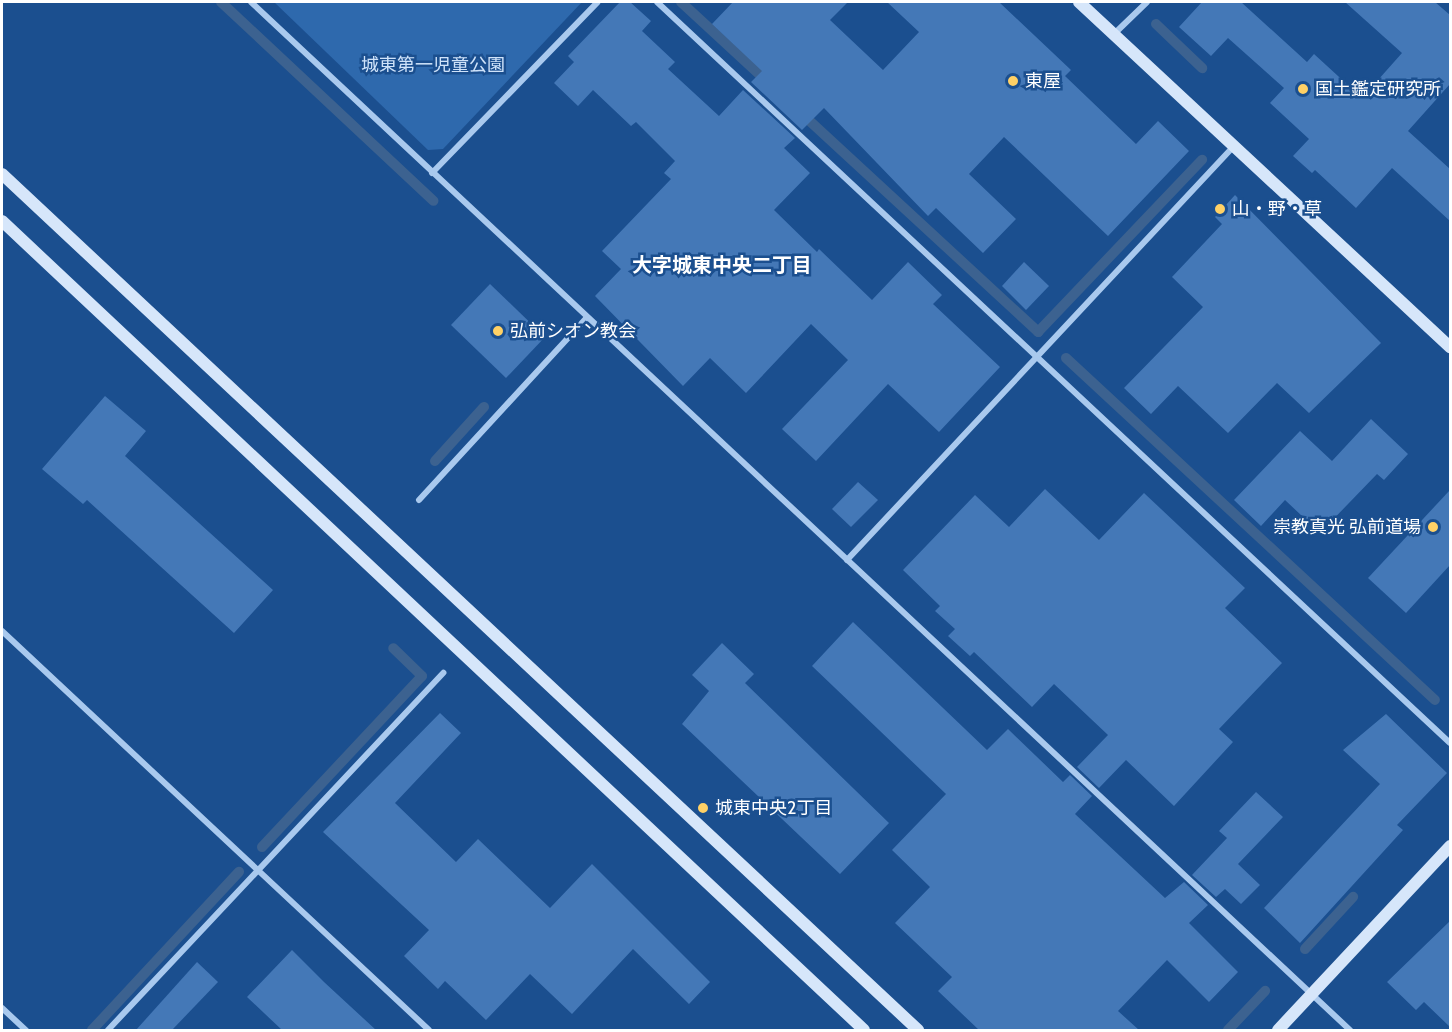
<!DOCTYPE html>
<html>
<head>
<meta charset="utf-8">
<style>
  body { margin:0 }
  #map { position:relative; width:1452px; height:1032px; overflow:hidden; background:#1b4f8f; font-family:Cabin,"Noto Sans JP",sans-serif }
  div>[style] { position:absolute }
  .green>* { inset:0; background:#2e69ad }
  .stream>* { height:10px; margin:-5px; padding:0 5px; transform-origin:5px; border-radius:5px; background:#3c6290 }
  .building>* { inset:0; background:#4478b7 }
  .street>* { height:6px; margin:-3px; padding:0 3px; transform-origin:3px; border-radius:3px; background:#a9c9ee }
  .secondary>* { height:12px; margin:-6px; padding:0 6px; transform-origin:6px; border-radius:6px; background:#d6e6fa }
  .dots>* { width:16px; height:16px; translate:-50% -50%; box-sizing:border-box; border:3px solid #1b4f8f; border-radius:50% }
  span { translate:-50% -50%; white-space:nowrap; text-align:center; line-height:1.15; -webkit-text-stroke:5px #1b4f8f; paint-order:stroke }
  .park-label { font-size:18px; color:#cfe3fa }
  .poi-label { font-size:18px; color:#fff }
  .left { translate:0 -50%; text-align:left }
  .right { translate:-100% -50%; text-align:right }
  .neighbourhood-label { font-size:20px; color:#fff; font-weight:700 }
  .frame { position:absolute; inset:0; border:3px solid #fff; pointer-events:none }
</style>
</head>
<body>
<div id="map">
  <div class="green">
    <div style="clip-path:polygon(274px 2px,582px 2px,443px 149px,428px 150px)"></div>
  </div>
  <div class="stream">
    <div style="left:221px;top:2px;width:291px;rotate:43.1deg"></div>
    <div style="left:681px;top:2px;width:121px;rotate:42.7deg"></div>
    <div style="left:1156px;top:24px;width:64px;rotate:43.7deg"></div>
    <div style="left:801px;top:113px;width:323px;rotate:42.7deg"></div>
    <div style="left:1038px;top:332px;width:238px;rotate:-46.4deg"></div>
    <div style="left:1066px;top:358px;width:503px;rotate:42.83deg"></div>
    <div style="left:435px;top:461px;width:73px;rotate:-47.8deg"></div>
    <div style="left:262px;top:847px;width:234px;rotate:-46.9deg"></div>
    <div style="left:422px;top:676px;width:40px;rotate:-136deg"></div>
    <div style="left:1305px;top:949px;width:71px;rotate:-47.3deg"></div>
    <div style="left:92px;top:1030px;width:216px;rotate:-47.1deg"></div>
    <div style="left:1228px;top:1030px;width:54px;rotate:-46.5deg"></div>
  </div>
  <div class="building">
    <div style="clip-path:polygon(620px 2px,630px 2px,651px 21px,642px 31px,675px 62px,668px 69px,719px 116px,743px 90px,795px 138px,784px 148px,810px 173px,774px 210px,817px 252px,819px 249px,872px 300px,908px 262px,942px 295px,933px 304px,1000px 367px,939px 432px,888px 384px,816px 461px,782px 429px,848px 360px,811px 324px,746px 393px,710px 358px,683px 386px,595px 296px,621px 269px,602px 251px,671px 179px,664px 173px,675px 161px,636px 122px,631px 126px,593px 90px,578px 106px,554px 83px,574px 62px,568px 56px)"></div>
    <div style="clip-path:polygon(733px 2px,848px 2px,830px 20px,883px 70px,919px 32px,887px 2px,999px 2px,1071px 70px,1065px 76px,1136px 144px,1158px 121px,1189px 151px,1108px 236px,1004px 137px,969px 174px,1016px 219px,983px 253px,936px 208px,928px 216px,824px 108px,802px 130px,751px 82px,762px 71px,712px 24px)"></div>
    <div style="clip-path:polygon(1202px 2px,1241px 2px,1307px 62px,1314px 54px,1362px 98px,1402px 53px,1345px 2px,1435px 2px,1450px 15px,1450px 84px,1408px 131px,1450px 169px,1450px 221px,1392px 168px,1356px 208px,1315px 170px,1312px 173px,1293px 156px,1309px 139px,1270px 103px,1284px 88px,1228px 38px,1211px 56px,1179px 27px)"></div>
    <div style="clip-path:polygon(1235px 195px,1381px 343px,1309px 413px,1277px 383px,1228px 433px,1178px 386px,1151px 414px,1124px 388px,1203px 307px,1172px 277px,1222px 224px,1215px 217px)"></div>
    <div style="clip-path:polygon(1024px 262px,1049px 286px,1026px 310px,1002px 286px)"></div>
    <div style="clip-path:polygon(490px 284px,545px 337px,506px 378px,451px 325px)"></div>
    <div style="clip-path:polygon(105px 396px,146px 431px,125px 456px,273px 590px,234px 633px,87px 500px,83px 504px,42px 469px)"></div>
    <div style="clip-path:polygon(1371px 419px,1408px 454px,1384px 480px,1377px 474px,1320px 533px,1285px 500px,1261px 526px,1234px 500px,1300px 431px,1332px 461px)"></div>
    <div style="clip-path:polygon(858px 482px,878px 500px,851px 527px,832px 509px)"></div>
    <div style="clip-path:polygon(1045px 489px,1099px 540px,1144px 493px,1245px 588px,1225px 608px,1282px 663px,1219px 729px,1233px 742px,1174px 806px,1126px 760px,1099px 788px,1077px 767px,1108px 735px,1054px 684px,1032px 707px,974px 652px,970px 656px,948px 636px,955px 629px,935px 611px,940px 606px,903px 570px,975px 495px,1009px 527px)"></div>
    <div style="clip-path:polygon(1450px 490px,1450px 565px,1406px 613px,1368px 578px)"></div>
    <div style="clip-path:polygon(853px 622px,987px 750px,1008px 729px,1063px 782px,1070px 775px,1092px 796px,1075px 814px,1165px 898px,1184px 882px,1208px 905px,1189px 923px,1238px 972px,1209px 1002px,1167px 960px,1118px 1011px,1139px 1030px,979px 1030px,938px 991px,952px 977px,895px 923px,930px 887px,892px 850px,946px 794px,812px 666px)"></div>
    <div style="clip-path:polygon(722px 643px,754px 674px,745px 683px,889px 823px,840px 874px,682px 724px,709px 691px,692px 675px)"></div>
    <div style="clip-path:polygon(440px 713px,461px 733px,395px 803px,456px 862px,478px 839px,550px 908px,592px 864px,710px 982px,689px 1004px,633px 949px,572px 1014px,530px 974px,486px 1020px,445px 981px,438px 989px,404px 956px,429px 930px,323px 832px)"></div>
    <div style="clip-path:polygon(1386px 714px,1447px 773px,1397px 825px,1403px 830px,1300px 943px,1264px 908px,1380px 784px,1343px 750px)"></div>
    <div style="clip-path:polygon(1256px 792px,1283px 817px,1238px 864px,1260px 885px,1241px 904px,1225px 889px,1216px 897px,1192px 875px,1227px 838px,1219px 831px)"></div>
    <div style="clip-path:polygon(1450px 921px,1450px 1027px,1424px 1002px,1416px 1010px,1387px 982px)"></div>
    <div style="clip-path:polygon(292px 950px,324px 982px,376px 1030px,282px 1030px,247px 997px)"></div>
    <div style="clip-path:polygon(197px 962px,218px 982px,172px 1030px,136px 1030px)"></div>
  </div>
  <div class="street">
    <div style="left:251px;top:2px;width:1505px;rotate:43.09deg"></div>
    <div style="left:657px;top:2px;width:1085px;rotate:43.06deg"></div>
    <div style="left:1114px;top:34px;width:46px;rotate:-44.1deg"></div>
    <div style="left:432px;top:173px;width:238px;rotate:-45.9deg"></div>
    <div style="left:419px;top:500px;width:248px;rotate:-47.4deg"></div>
    <div style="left:847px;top:560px;width:567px;rotate:-46.93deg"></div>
    <div style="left:2px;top:631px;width:584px;rotate:43.06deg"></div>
    <div style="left:2px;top:1008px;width:33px;rotate:43deg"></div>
    <div style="left:108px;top:1030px;width:490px;rotate:-46.8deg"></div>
  </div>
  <div class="secondary">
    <div style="left:1079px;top:2px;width:507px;rotate:42.92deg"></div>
    <div style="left:2px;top:174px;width:1254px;rotate:43.06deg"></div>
    <div style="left:2px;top:221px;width:1182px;rotate:43.18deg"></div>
    <div style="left:1278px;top:1030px;width:252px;rotate:-46.9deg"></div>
  </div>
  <div class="dots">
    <div style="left:1013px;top:81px;background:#ffd166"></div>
    <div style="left:1303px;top:89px;background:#ffd166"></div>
    <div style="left:1220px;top:209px;background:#ffd166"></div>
    <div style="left:498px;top:331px;background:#ffd166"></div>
    <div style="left:1433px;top:527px;background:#ffd166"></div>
    <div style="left:703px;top:808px;background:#ffd166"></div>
  </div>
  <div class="park-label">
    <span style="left:433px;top:65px">城東第一児童公園</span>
  </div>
  <div class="poi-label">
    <span class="left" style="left:1025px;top:81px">東屋</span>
    <span class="left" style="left:1315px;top:89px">国土鑑定研究所</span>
    <span class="left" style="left:1232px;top:209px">山・野・草</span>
    <span class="left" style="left:510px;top:331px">弘前シオン教会</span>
    <span class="right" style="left:1421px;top:527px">崇教真光 弘前道場</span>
    <span class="left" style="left:715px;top:808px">城東中央2丁目</span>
  </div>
  <div class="neighbourhood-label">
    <span style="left:722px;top:265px">大字城東中央二丁目</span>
  </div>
  <div class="frame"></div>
</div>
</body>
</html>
